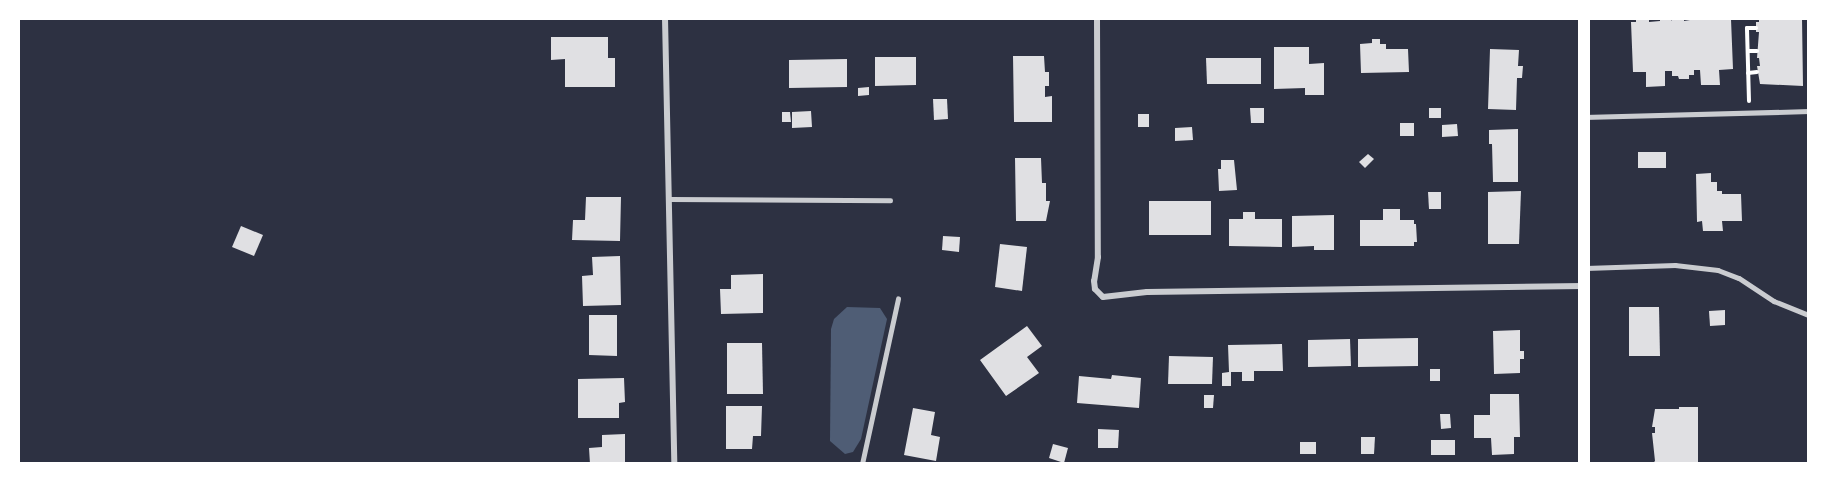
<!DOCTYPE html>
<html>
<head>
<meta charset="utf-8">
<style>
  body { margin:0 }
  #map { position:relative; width:1827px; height:482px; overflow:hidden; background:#2d3142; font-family:Inter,sans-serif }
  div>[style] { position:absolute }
  .water>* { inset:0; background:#4f5d75 }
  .building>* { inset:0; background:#e0e0e3 }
  .path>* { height:4px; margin:-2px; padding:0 2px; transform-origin:2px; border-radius:2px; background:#fff }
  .service>* { height:4.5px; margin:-2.25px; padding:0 2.25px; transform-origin:2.25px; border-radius:2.25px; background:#caccd0 }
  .minor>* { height:6px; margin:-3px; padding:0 3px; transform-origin:3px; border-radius:3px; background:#caccd0 }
  .secondary>* { height:12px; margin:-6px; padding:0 6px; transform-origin:6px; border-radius:6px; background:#fff }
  span { translate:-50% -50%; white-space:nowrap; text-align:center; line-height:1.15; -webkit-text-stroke:6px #fff; paint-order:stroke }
  .frame { position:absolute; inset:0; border:20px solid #fff; pointer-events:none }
</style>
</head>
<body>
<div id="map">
  <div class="water">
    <div style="clip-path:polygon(847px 307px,880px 308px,887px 319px,861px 439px,853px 452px,845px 454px,830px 441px,831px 329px,834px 319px)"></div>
  </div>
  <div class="building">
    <div style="clip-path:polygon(1636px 18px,1649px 18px,1649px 22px,1660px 21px,1660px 18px,1671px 18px,1671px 21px,1673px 18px,1684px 18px,1684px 21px,1690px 20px,1690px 18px,1731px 19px,1733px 69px,1719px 70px,1720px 85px,1701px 85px,1700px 70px,1694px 70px,1694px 75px,1689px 75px,1689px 79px,1679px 79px,1678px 76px,1672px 76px,1672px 71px,1665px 71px,1665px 86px,1646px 87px,1646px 72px,1633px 72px,1631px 22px,1636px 22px)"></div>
    <div style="clip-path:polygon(1759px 18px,1802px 18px,1803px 86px,1760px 84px,1757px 66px,1760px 66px,1759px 58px,1757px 58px,1759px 32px,1756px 32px,1756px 22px,1759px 22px)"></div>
    <div style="clip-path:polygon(551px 37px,608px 37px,608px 58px,615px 58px,615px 87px,565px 87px,565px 59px,551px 60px)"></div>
    <div style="clip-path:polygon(1372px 39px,1380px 39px,1380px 44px,1386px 44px,1386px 49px,1408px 49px,1409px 72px,1361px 73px,1360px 44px,1372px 43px)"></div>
    <div style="clip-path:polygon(1274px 47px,1309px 47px,1309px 64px,1324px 63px,1324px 95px,1305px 95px,1305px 88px,1274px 89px)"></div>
    <div style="clip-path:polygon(1490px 49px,1519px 50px,1518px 66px,1523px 66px,1522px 78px,1517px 78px,1516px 110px,1488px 109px)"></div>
    <div style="clip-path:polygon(1013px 56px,1044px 56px,1045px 72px,1049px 72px,1049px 86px,1045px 86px,1045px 97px,1052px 96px,1052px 122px,1014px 122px)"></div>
    <div style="clip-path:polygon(875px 57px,916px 57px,916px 85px,875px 86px)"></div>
    <div style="clip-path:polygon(1206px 58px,1261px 58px,1261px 84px,1207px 84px)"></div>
    <div style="clip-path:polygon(847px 59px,847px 87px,789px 88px,789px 60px)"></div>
    <div style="clip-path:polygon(869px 87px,869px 95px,858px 96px,858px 88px)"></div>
    <div style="clip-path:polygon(933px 99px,947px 99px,948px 119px,934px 120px)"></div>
    <div style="clip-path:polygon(1250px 108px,1264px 108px,1264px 123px,1251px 123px)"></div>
    <div style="clip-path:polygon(1429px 108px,1441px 108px,1441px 118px,1429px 118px)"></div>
    <div style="clip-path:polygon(811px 111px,812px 127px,792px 128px,792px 112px)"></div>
    <div style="clip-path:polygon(782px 112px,790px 112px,791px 122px,782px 122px)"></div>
    <div style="clip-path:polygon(1138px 114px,1149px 114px,1149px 127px,1138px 127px)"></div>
    <div style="clip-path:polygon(1400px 123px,1414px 123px,1414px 136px,1400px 136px)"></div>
    <div style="clip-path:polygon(1457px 124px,1458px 136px,1442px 137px,1442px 125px)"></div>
    <div style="clip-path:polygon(1192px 127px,1193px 140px,1175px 141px,1175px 128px)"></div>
    <div style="clip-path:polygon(1518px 129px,1518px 182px,1493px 182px,1492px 144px,1489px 144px,1489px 130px)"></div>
    <div style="clip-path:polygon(1638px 152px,1666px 152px,1666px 168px,1638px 168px)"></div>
    <div style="clip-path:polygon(1368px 154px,1374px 159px,1365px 168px,1359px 162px)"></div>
    <div style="clip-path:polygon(1015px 158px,1041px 158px,1042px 183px,1046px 183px,1046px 201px,1050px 201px,1046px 221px,1016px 221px)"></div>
    <div style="clip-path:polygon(1221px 160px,1234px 160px,1237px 190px,1219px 191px,1218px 169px,1221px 169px)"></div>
    <div style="clip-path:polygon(1711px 173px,1711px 182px,1717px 182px,1717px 191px,1722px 191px,1722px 194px,1741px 194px,1742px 221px,1722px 221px,1723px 231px,1703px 231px,1702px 221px,1697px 222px,1696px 174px)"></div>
    <div style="clip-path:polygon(1521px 191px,1519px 244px,1488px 244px,1488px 192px)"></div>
    <div style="clip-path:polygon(1428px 192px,1441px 192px,1441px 209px,1429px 209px)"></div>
    <div style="clip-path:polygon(586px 197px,621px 197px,620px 241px,572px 240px,573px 220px,585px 220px)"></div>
    <div style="clip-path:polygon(1149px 201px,1211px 201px,1211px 235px,1149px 235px)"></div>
    <div style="clip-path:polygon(1383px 209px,1400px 209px,1400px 220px,1414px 220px,1414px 224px,1416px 224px,1417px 242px,1414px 242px,1414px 246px,1360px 246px,1360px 220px,1383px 220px)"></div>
    <div style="clip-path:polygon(1243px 212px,1255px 212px,1255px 219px,1282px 219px,1282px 247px,1229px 246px,1229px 219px,1243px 219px)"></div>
    <div style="clip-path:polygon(1334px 215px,1334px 250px,1314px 250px,1314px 246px,1292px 247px,1292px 216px)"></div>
    <div style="clip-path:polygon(241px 226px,263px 235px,254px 256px,232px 247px)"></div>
    <div style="clip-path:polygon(943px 236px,960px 237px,959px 252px,942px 250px)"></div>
    <div style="clip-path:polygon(1000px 244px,1027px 247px,1022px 291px,995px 287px)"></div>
    <div style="clip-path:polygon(620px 256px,621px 305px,583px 306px,582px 276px,593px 275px,592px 257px)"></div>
    <div style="clip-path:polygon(763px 274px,763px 313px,721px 314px,720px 289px,731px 289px,731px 275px)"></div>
    <div style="clip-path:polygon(1629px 307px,1659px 307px,1660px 356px,1629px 356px)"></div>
    <div style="clip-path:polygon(1725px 310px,1725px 325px,1710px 326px,1709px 311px)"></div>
    <div style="clip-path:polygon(589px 315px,617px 315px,617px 356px,589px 355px)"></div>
    <div style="clip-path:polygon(1027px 326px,1042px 346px,1027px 357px,1039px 373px,1006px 396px,980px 360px)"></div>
    <div style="clip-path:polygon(1520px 330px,1520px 351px,1524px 351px,1524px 359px,1520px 359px,1520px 373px,1494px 374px,1493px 331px)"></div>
    <div style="clip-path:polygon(1418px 338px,1418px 366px,1358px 367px,1358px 339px)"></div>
    <div style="clip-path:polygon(1350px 339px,1351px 366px,1308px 367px,1308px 340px)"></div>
    <div style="clip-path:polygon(727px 343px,762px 343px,763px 394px,727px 394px)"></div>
    <div style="clip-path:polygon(1282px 344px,1283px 371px,1254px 371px,1254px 381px,1242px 381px,1242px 372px,1231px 372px,1231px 386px,1222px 386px,1222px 373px,1229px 372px,1228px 345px)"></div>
    <div style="clip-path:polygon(1169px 356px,1213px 357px,1212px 384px,1168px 384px)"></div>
    <div style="clip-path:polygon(1430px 369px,1440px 369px,1440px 381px,1430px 381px)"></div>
    <div style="clip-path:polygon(1112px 375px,1141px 378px,1139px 408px,1077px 403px,1079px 376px,1111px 379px)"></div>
    <div style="clip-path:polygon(624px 378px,625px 402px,619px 403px,619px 418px,578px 418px,578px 379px)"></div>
    <div style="clip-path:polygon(1490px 394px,1519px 394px,1520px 437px,1514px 437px,1514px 454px,1492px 455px,1491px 438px,1474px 438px,1474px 415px,1490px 415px)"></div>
    <div style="clip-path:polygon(1204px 395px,1214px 395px,1213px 408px,1204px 408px)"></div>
    <div style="clip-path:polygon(726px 406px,762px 406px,761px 436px,753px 436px,752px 449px,726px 449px)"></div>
    <div style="clip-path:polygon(1679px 407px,1698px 407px,1698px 464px,1652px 464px,1655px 461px,1652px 433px,1655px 433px,1655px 427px,1652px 427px,1655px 409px,1679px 409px)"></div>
    <div style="clip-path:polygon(913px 408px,935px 412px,931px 435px,940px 437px,936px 461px,904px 455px)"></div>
    <div style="clip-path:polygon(1440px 414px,1450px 414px,1451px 428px,1441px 429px)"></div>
    <div style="clip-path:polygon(1098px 429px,1119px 430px,1118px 448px,1098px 448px)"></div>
    <div style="clip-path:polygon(625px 434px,625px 464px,590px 464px,589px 448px,602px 447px,602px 435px)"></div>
    <div style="clip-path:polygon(1361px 437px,1375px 437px,1374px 454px,1361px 454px)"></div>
    <div style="clip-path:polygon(1431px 440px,1455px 440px,1455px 455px,1431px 455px)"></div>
    <div style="clip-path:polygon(1300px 442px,1316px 442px,1316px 454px,1300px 454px)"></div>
    <div style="clip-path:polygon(1053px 444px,1068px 448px,1064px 463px,1049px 458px)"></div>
  </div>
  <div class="path">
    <div style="left:1748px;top:51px;width:9px"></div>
    <div style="left:1748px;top:73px;width:9px;rotate:-6deg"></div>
    <div style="left:1749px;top:101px;width:73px;rotate:-91.6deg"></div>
    <div style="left:1747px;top:28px;width:9px"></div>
  </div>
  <div class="service">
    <div style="left:1584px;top:117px;width:225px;rotate:-1.5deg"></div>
    <div style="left:670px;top:199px;width:220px;rotate:0.3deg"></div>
    <div style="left:1586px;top:268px;width:89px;rotate:-1.9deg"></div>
    <div style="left:1675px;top:265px;width:43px;rotate:6.6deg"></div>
    <div style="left:1718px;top:270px;width:22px;rotate:21deg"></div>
    <div style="left:1739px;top:278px;width:42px;rotate:33.3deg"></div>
    <div style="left:1774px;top:301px;width:38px;rotate:22deg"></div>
    <div style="left:862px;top:464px;width:169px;rotate:-77.7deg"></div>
  </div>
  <div class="minor">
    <div style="left:665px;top:18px;width:446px;rotate:88.8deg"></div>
    <div style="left:1097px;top:18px;width:239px;rotate:89.8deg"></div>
    <div style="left:1098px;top:257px;width:24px;rotate:99deg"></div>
    <div style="left:1094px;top:281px;width:8px;rotate:83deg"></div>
    <div style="left:1095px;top:289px;width:11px;rotate:45deg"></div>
    <div style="left:1103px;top:297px;width:44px;rotate:-6.5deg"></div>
    <div style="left:1147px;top:292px;width:436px;rotate:-0.8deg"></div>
  </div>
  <div class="secondary">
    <div style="left:1584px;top:18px;width:446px;rotate:90deg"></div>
  </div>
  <div class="frame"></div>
</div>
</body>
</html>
